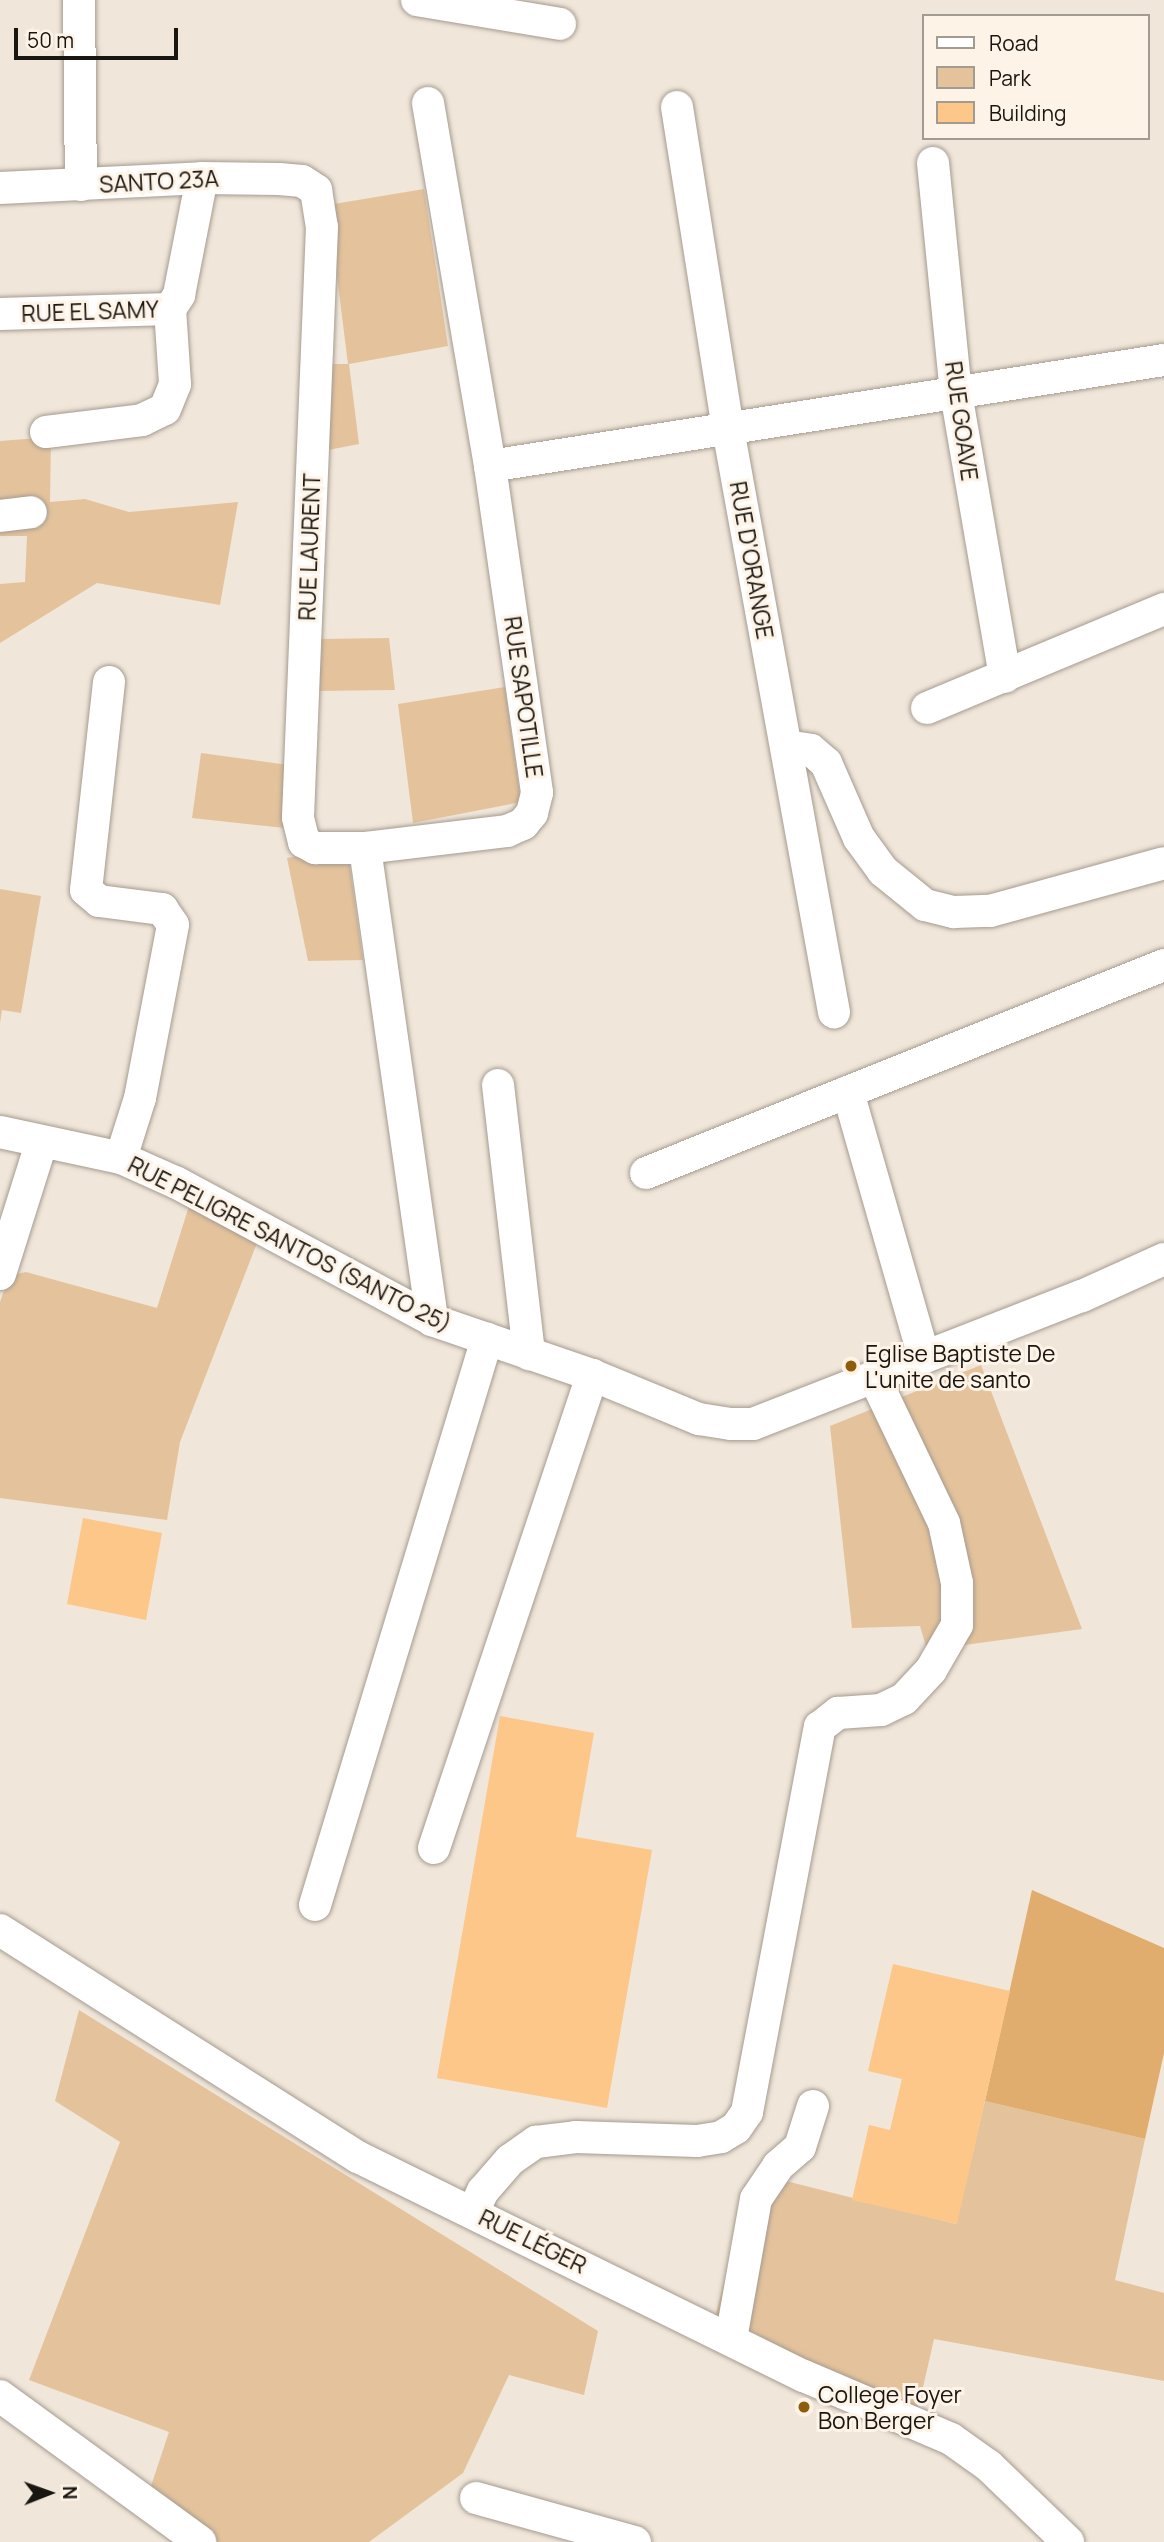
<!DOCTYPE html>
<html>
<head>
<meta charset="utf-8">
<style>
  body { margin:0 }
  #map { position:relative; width:1164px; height:2542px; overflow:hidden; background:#f0e6da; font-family:Manrope,sans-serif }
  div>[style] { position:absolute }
  .green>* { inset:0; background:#e4c39c }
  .forest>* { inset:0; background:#e0ad6e }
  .building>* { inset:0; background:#fcc788 }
  .roads { filter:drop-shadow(0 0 2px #a59b90) drop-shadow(0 0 2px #a59b90) }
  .minor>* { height:32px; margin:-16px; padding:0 16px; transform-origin:16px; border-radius:16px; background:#fff }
  .dots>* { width:19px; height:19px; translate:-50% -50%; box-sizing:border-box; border:4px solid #fef3e7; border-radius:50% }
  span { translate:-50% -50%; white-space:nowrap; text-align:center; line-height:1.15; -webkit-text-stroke:6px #fef3e7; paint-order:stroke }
  .street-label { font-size:23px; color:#191611 }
  .poi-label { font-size:23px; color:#191611 }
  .left { translate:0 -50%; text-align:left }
  .legend { position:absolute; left:922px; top:14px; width:228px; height:126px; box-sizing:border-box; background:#fef3e7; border:2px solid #a29b91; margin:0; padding:9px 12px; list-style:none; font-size:21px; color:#191611 }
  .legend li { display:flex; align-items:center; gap:14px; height:35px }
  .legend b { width:35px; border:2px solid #a29b91 }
  .north { position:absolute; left:14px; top:2458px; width:70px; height:70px; -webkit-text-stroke:5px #fef3e7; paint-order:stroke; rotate:89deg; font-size:19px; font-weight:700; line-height:28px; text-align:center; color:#191611 }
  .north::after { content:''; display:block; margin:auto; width:24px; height:32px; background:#191611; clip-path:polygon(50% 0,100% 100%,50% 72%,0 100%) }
  .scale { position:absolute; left:14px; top:28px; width:164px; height:32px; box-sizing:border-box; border:4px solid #191611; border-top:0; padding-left:9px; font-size:21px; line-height:24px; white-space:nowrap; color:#191611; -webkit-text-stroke:5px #fef3e7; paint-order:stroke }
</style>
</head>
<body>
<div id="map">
  <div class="green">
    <div style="clip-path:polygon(424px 189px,448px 346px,349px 364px,359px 444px,318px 452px,314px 364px,348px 364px,328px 205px)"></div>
    <div style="clip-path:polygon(51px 437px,50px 502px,85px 499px,129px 512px,238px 502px,220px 605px,97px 583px,0 643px,0 584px,25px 582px,27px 536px,0 536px,0 441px)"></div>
    <div style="clip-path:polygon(389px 638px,395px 690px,316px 691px,317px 639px)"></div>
    <div style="clip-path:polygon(505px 687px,521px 802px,413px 823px,398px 704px)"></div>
    <div style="clip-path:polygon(201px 753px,288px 765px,285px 828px,192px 818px)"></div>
    <div style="clip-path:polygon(347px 847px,363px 960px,308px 961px,287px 858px)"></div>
    <div style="clip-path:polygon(0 889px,41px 896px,21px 1013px,2px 1010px,0 1023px)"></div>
    <div style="clip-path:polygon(189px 1206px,257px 1243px,180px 1442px,167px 1520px,0 1498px,0 1302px,9px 1276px,26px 1272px,157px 1308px)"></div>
    <div style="clip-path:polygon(981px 1365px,1082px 1629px,927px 1650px,920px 1626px,852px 1628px,830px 1426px)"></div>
    <div style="clip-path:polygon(79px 2010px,598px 2331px,584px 2395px,509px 2375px,463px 2473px,369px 2542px,194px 2542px,149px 2492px,169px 2432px,29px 2380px,120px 2142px,55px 2101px)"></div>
    <div style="clip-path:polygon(985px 2101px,1145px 2139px,1115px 2280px,1164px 2293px,1164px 2381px,934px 2339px,916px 2418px,716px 2313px,754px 2173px,956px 2224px)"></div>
  </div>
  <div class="forest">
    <div style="clip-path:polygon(1032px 1890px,1164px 1948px,1164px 2053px,1145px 2139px,985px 2101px)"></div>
  </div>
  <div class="building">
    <div style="clip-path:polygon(83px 1518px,162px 1533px,146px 1620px,67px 1604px)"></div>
    <div style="clip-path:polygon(500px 1716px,594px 1733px,576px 1837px,652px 1850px,607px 2108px,437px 2078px)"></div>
    <div style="clip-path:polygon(893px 1964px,1010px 1991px,957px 2224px,852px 2200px,869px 2125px,890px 2130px,902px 2079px,868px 2071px)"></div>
  </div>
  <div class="roads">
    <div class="minor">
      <div style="left:79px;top:0;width:185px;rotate:89.4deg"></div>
      <div style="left:417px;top:0;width:145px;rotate:9.5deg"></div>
      <div style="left:428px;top:103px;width:368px;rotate:80.3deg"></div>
      <div style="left:490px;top:466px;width:330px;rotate:81.8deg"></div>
      <div style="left:537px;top:793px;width:21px;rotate:104deg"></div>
      <div style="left:532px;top:813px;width:14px;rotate:129deg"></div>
      <div style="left:523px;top:824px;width:17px;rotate:156deg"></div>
      <div style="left:507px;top:831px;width:143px;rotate:173.2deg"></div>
      <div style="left:365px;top:848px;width:477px;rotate:81.9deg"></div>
      <div style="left:677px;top:107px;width:326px;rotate:81deg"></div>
      <div style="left:728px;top:429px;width:593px;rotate:79.7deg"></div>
      <div style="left:933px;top:163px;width:231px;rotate:84.3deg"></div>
      <div style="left:956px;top:393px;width:288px;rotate:80.2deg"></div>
      <div style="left:0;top:188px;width:202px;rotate:-2.8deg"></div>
      <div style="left:202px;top:178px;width:77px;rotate:0.7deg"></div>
      <div style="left:279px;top:179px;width:23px;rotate:5deg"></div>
      <div style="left:302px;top:181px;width:17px;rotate:33deg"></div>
      <div style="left:316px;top:190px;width:37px;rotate:81deg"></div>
      <div style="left:322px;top:227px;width:591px;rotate:92.33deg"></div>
      <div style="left:298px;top:818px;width:25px;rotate:76deg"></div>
      <div style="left:304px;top:842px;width:13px;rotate:29deg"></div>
      <div style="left:315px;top:848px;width:50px"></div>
      <div style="left:0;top:314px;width:170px;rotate:-1.7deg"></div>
      <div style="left:170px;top:309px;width:17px;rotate:-57deg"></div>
      <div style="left:179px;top:295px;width:119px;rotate:-78.9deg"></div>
      <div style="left:46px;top:432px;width:97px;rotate:-7.1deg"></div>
      <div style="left:142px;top:420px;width:25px;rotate:-26deg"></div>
      <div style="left:165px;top:409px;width:27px;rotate:-68deg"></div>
      <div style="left:175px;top:384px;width:75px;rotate:-93.8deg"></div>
      <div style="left:490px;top:466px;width:682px;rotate:-8.94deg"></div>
      <div style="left:0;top:516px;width:31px;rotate:-7deg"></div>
      <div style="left:109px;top:682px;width:209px;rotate:96.3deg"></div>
      <div style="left:86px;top:890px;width:17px;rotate:40deg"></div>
      <div style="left:99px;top:901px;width:64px;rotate:7.2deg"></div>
      <div style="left:162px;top:909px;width:19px;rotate:55deg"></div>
      <div style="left:173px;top:925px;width:176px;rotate:100.8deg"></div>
      <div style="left:140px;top:1098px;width:63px;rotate:107.6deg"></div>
      <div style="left:927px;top:708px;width:257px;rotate:-22.7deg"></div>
      <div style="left:786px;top:746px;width:25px;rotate:9deg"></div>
      <div style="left:811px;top:750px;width:20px;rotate:41deg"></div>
      <div style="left:826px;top:763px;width:82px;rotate:66.3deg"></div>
      <div style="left:859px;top:838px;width:41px;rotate:54deg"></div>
      <div style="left:883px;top:871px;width:54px;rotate:39deg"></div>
      <div style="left:925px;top:905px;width:30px;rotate:14deg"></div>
      <div style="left:954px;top:912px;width:36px;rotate:-2deg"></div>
      <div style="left:990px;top:911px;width:180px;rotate:-15.4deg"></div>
      <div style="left:498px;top:1085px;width:271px;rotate:83.4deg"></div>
      <div style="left:848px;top:1092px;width:276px;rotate:74deg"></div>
      <div style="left:0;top:1132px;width:124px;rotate:12.1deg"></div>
      <div style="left:121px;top:1158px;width:61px;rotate:24.1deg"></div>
      <div style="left:177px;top:1183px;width:289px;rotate:28.2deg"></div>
      <div style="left:432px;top:1320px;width:169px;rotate:19deg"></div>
      <div style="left:592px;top:1375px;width:116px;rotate:22.4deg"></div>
      <div style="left:699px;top:1419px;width:32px;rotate:9deg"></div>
      <div style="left:731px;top:1424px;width:22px"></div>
      <div style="left:753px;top:1424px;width:353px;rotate:-21.3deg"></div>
      <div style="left:1082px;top:1296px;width:90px;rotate:-24.3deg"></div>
      <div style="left:646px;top:1173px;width:558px;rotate:-21.88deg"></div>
      <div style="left:0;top:1274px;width:139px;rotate:-72.5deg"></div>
      <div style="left:434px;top:1848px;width:499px;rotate:-71.5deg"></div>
      <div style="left:315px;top:1905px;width:592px;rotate:-73.1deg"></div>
      <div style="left:0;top:1930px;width:424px;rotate:32.4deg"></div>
      <div style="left:358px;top:2157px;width:497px;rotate:26.2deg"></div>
      <div style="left:804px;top:2376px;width:160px;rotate:23.2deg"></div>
      <div style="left:951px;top:2439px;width:47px;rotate:35.4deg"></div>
      <div style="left:989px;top:2466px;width:110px;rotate:43.9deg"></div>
      <div style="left:473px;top:2212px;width:23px;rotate:-65deg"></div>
      <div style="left:483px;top:2191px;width:41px;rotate:-48.9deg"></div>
      <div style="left:510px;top:2160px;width:32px;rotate:-35deg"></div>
      <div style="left:536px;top:2142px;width:40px;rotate:-7.1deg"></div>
      <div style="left:576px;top:2137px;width:121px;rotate:1.9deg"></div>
      <div style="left:697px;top:2141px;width:24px;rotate:-9deg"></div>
      <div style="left:721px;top:2137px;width:17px;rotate:-31deg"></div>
      <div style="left:736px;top:2128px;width:19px;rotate:-55deg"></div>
      <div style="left:747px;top:2112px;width:392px;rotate:-79.3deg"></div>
      <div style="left:820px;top:1727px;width:23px;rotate:-38deg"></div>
      <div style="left:838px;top:1713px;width:43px;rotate:-4deg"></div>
      <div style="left:881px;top:1710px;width:25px;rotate:-26deg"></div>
      <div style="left:904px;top:1699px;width:40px;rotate:-47deg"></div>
      <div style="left:931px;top:1670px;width:52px;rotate:-60deg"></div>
      <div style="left:957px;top:1625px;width:42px;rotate:-90deg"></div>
      <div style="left:957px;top:1583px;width:61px;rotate:-102.2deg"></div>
      <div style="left:944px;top:1523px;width:162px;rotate:-115.6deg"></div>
      <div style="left:731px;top:2339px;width:142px;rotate:-79.9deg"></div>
      <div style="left:756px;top:2199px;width:40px;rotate:-56deg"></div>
      <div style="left:778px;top:2166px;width:29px;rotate:-41deg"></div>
      <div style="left:800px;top:2147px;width:43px;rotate:-72.4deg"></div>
      <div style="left:0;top:2396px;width:248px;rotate:36.1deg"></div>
      <div style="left:476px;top:2498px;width:165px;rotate:15.5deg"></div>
    </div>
  </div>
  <div class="dots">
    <div style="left:851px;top:1366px;background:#8f5c0c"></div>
    <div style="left:804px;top:2407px;background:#8f5c0c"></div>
  </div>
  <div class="street-label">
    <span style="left:159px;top:181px;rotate:-3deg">SANTO 23A</span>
    <span style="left:90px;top:311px;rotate:-2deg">RUE EL SAMY</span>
    <span style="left:962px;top:421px;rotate:82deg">RUE GOAVE</span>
    <span style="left:309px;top:547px;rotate:-88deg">RUE LAURENT</span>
    <span style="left:752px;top:560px;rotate:80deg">RUE D'ORANGE</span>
    <span style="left:524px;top:697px;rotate:82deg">RUE SAPOTILLE</span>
    <span style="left:290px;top:1244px;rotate:27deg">RUE PELIGRE SANTOS (SANTO 25)</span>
    <span style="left:533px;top:2241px;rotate:26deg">RUE LÉGER</span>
  </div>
  <div class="poi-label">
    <span class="left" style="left:865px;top:1366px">Eglise Baptiste De<br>L'unite de santo</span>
    <span class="left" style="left:818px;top:2407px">College Foyer<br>Bon Berger</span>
  </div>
  <ul class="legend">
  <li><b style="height:9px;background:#fff"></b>Road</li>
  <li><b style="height:19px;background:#e4c39c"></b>Park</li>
  <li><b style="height:19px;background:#fcc788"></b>Building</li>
  </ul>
  <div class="north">N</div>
  <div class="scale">50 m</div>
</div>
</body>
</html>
